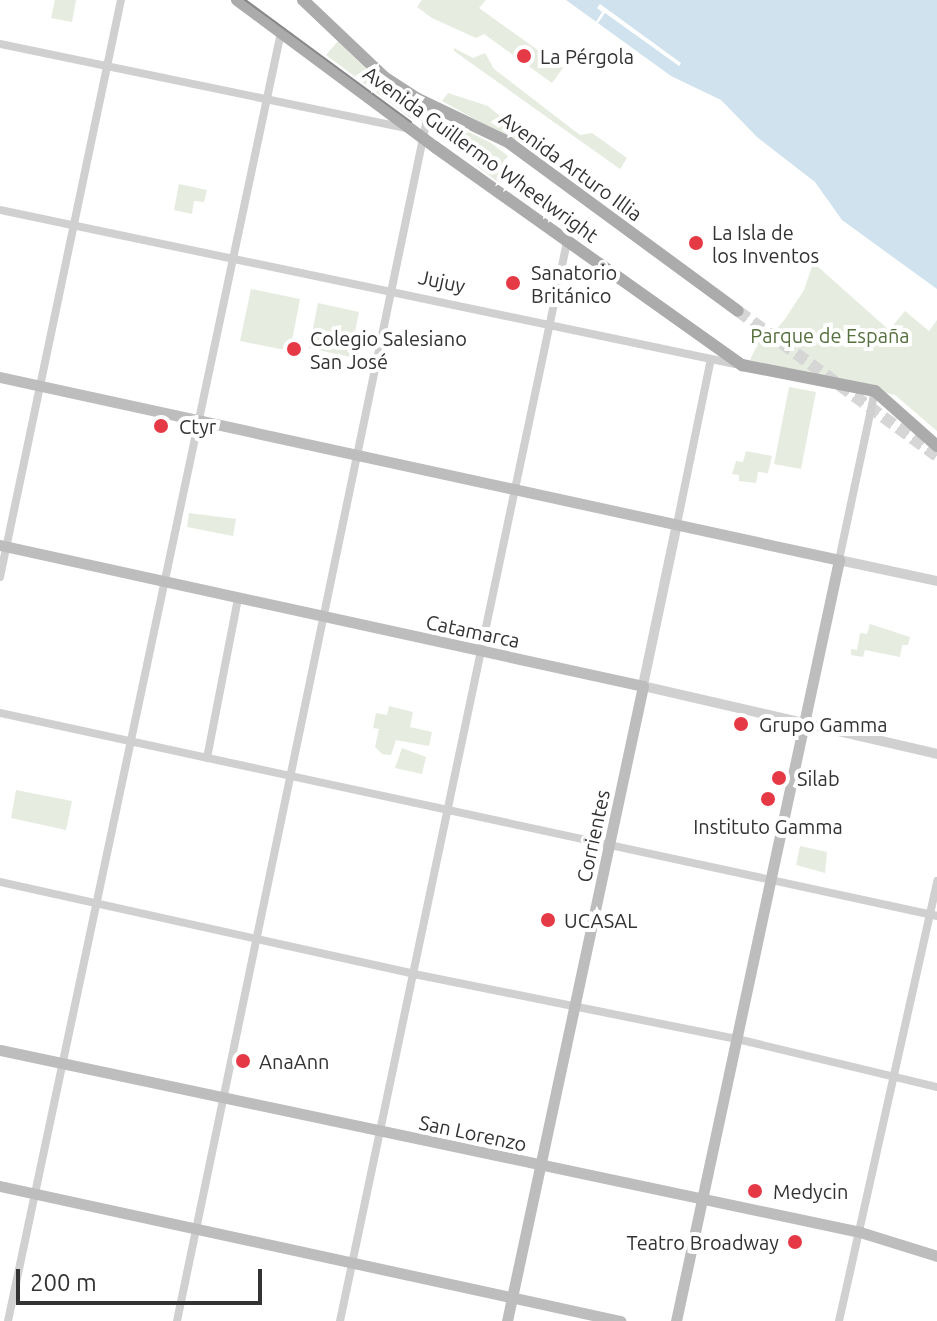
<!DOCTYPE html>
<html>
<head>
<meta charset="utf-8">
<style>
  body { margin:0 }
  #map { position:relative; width:937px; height:1321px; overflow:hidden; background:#fff; font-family:Ubuntu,sans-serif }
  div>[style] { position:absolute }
  .green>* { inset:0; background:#e6ecdf }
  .water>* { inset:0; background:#cfe2ee }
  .pier>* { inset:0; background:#fff }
  .primary-tunnel>* { height:12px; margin-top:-6px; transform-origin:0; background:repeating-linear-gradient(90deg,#d6d6d6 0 12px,transparent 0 18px) }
  .minor>* { height:8px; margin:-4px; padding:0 4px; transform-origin:4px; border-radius:4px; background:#d0d0d0 }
  .tertiary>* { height:10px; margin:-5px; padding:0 5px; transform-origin:5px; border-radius:5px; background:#d0d0d0 }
  .secondary>* { height:11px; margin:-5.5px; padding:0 5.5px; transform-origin:5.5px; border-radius:5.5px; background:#bdbdbd }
  .primary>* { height:12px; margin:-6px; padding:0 6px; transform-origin:6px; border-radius:6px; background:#ababab }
  .tram>* { height:2px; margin:-1px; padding:0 1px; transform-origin:1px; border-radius:1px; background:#888 }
  .dots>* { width:22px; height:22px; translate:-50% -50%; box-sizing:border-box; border:4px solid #fff; border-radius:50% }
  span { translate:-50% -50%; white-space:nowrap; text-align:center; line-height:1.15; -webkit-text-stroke:8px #fff; paint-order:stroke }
  .poi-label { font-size:20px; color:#333 }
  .left { translate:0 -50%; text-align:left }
  .right { translate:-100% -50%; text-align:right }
  .street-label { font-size:20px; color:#333 }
  .park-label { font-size:20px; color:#56703f }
  .scale { position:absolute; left:16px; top:1269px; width:246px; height:36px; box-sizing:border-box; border:4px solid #333; border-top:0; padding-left:10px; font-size:24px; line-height:28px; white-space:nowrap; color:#333; -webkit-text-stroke:6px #fff; paint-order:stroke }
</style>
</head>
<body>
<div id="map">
  <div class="green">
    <div style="clip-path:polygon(55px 0,76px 0,72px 22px,51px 18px)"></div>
    <div style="clip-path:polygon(422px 0,486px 0,479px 8px,563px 68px,552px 83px,484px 34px,476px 38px,432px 18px,417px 7px)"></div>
    <div style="clip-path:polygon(338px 41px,371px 74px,420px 108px,422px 121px,409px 117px,326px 55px)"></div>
    <div style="clip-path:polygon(454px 48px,473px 58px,485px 53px,494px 69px,580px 135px,592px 133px,627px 158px,620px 169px,454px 51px)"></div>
    <div style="clip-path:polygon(448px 93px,488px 106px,542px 152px,540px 155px,442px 101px)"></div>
    <div style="clip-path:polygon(444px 120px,491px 143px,508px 156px,498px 171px,501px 177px,498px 182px,439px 137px,439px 121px)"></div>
    <div style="clip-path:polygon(179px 184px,207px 190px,204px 202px,194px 201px,192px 214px,174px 210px)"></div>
    <div style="clip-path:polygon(816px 265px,889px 330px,905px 311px,929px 331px,937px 320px,937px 431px,895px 395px,750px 360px,763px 333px,776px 330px,785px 319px,804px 290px,812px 266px)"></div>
    <div style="clip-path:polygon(251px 289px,300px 299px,290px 351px,240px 341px)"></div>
    <div style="clip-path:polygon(318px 303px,359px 312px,350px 357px,309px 348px)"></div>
    <div style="clip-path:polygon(789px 387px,816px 392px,801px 469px,774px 464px)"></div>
    <div style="clip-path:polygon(746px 451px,772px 456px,768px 473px,758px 472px,756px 483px,739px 481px,739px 475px,732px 474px,736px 461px,743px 462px)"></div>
    <div style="clip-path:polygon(189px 513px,236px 519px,233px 536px,187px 527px)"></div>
    <div style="clip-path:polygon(870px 624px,910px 637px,908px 645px,902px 645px,900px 657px,865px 650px,863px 657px,851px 655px,851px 649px,857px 650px,860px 633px,867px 634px)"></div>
    <div style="clip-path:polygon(389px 706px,413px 712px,410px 727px,432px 732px,429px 746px,396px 740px,391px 755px,382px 754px,375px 747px,379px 729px,373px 728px,376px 713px,387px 715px)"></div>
    <div style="clip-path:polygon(402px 748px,426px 757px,422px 774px,395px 768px)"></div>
    <div style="clip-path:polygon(16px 790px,72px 801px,66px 830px,11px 818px)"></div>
    <div style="clip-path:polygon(800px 846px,827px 852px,825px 873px,796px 865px)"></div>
  </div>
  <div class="water">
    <div style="clip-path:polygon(566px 0,937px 0,937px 289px,842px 220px,815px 182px,757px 137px,721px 100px,671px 76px)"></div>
  </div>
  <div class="pier">
    <div style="clip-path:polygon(600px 4px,681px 63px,679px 66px,605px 13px,598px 23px,596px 22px,602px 12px,597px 8px)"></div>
  </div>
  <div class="primary-tunnel">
    <div style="left:738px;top:311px;width:246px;rotate:36.1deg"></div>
  </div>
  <div class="minor">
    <div style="left:0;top:44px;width:416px;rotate:11.7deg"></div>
    <div style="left:0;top:210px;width:751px;rotate:11.83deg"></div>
    <div style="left:677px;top:524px;width:168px;rotate:-78.4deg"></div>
    <div style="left:839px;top:560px;width:173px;rotate:-78deg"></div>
    <div style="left:0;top:577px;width:590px;rotate:-78.16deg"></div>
    <div style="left:0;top:713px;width:959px;rotate:12.22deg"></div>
    <div style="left:207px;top:758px;width:163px;rotate:-79deg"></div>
    <div style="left:0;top:882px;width:424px;rotate:12.5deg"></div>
    <div style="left:414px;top:974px;width:329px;rotate:11.4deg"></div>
    <div style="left:737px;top:1039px;width:206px;rotate:13.5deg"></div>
    <div style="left:8px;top:1321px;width:1318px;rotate:-78.04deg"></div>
    <div style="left:177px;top:1321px;width:1242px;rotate:-78.25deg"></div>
    <div style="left:340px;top:1321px;width:1103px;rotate:-78.12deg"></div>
    <div style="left:839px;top:1321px;width:451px;rotate:-77.4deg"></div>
  </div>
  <div class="tertiary">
    <div style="left:677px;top:524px;width:166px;rotate:101.9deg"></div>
    <div style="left:643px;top:686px;width:302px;rotate:13deg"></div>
    <div style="left:839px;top:560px;width:100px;rotate:12.1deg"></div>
  </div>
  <div class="secondary">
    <div style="left:0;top:377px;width:859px;rotate:12.3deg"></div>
    <div style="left:839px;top:560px;width:778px;rotate:102.09deg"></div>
    <div style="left:0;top:545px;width:658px;rotate:12.37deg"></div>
    <div style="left:643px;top:686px;width:649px;rotate:102.09deg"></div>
    <div style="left:0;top:1050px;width:879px;rotate:11.95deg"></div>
    <div style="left:860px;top:1232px;width:81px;rotate:17.3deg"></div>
    <div style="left:0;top:1186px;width:635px;rotate:12.28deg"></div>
  </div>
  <div class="primary">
    <div style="left:237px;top:0;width:247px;rotate:36.6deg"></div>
    <div style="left:435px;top:147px;width:377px;rotate:35.4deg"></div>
    <div style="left:742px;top:365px;width:136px;rotate:11.1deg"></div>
    <div style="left:875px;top:391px;width:83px;rotate:41.6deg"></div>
    <div style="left:303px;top:0;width:112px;rotate:43.5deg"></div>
    <div style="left:384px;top:77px;width:40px;rotate:32.9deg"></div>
    <div style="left:418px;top:99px;width:100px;rotate:25.5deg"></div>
    <div style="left:508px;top:142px;width:285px;rotate:36.3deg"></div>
  </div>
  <div class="tram">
    <div style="left:245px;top:0;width:206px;rotate:36.3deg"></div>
  </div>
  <div class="dots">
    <div style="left:524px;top:56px;background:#e63946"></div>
    <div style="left:696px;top:243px;background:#e63946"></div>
    <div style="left:513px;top:283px;background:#e63946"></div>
    <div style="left:294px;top:349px;background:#e63946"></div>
    <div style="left:161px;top:426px;background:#e63946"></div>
    <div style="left:741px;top:724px;background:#e63946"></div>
    <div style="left:779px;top:778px;background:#e63946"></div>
    <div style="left:768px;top:799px;background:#e63946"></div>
    <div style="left:548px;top:920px;background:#e63946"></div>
    <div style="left:243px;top:1061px;background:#e63946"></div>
    <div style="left:755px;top:1191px;background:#e63946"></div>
    <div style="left:795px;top:1242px;background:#e63946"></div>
  </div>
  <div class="poi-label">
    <span class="left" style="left:540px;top:56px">La Pérgola</span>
    <span class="left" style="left:712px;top:244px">La Isla de<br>los Inventos</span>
    <span class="left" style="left:531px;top:284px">Sanatorio<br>Británico</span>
    <span class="left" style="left:310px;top:350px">Colegio Salesiano<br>San José</span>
    <span class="left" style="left:179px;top:426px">Ctyr</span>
    <span class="left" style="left:759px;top:724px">Grupo Gamma</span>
    <span class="left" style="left:797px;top:778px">Silab</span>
    <span style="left:768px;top:826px">Instituto Gamma</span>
    <span class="left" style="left:564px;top:920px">UCASAL</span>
    <span class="left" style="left:259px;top:1061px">AnaAnn</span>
    <span class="left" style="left:773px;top:1191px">Medycin</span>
    <span class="right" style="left:779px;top:1242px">Teatro Broadway</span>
  </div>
  <div class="street-label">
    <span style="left:481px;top:154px;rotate:36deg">Avenida Guillermo Wheelwright</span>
    <span style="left:571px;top:166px;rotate:36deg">Avenida Arturo Illia</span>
    <span style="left:442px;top:281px;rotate:12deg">Jujuy</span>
    <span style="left:473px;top:631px;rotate:12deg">Catamarca</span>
    <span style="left:593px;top:836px;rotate:-78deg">Corrientes</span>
    <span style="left:473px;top:1133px;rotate:12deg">San Lorenzo</span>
  </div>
  <div class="park-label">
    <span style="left:830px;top:335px">Parque de España</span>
  </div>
  <div class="scale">200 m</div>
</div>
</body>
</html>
